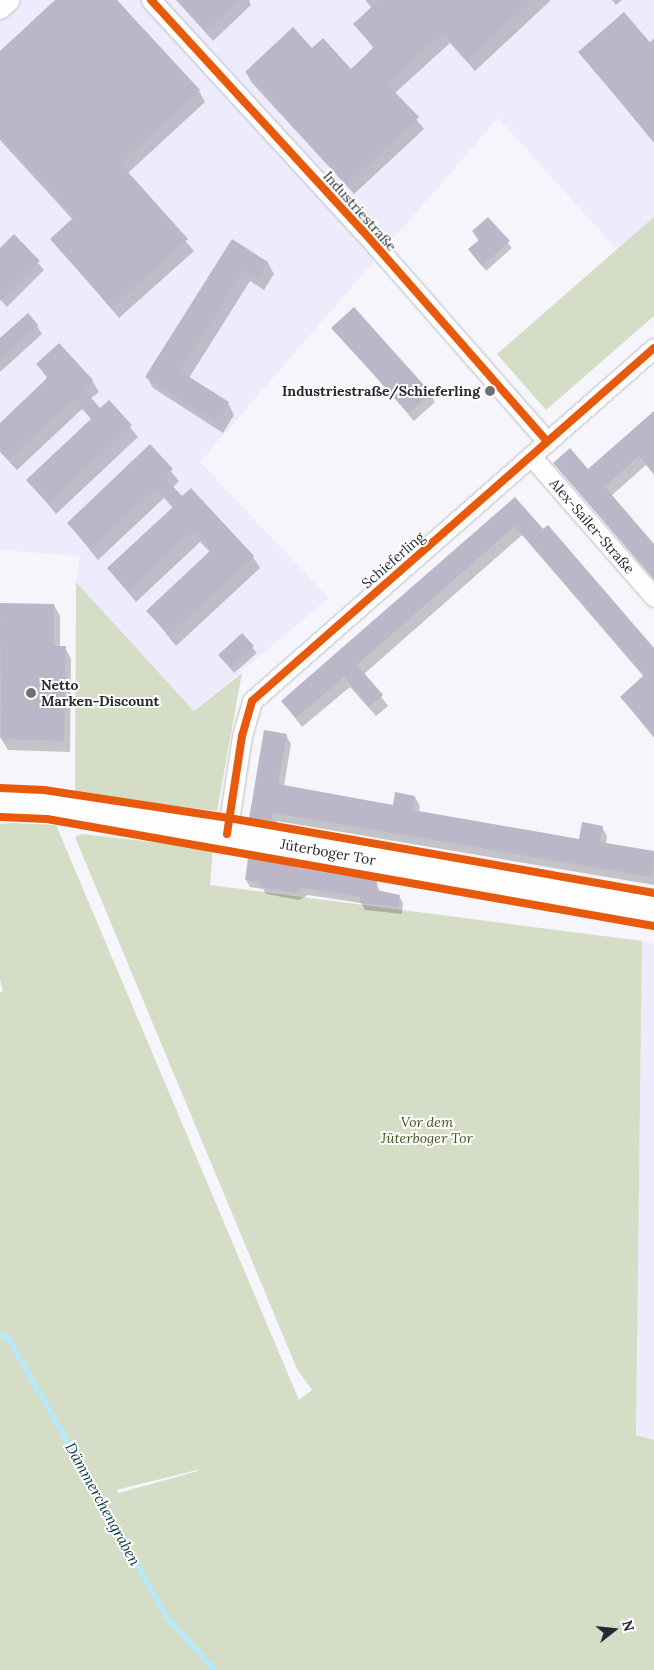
<!DOCTYPE html>
<html>
<head>
<meta charset="utf-8">
<style>
  body { margin:0 }
  #map { position:relative; width:654px; height:1670px; overflow:hidden; background:#f6f5fb; font-family:Lora,serif }
  div>[style] { position:absolute }
  .built>* { inset:0; background:#eeecfc }
  .green>* { inset:0; background:#d6ddc7 }
  .shadow>* { inset:0; background:#0003 }
  .stream>* { height:5px; margin:-2.5px; padding:0 2.5px; transform-origin:2.5px; border-radius:2.5px; background:#b4ebfc }
  .building>* { inset:0; background:#bcb7c8 }
  .roads { filter:drop-shadow(0 0 1px #bcbbc1) drop-shadow(0 0 1px #bcbbc1) }
  .minor>* { height:19px; margin:-9.5px; padding:0 9.5px; transform-origin:9.5px; border-radius:9.5px; background:#fefefe }
  .secondary>* { height:26px; margin:-13px; padding:0 13px; transform-origin:13px; border-radius:13px; background:#fefefe }
  .cycleway>* { height:8px; margin:-4px; padding:0 4px; transform-origin:4px; border-radius:4px; background:#e8590c }
  .dots>* { width:14px; height:14px; translate:-50% -50%; box-sizing:border-box; border:2px solid #fff; border-radius:50% }
  span { translate:-50% -50%; white-space:nowrap; text-align:center; line-height:1.15; -webkit-text-stroke:4px #fff; paint-order:stroke }
  .street-label { font-size:14px; color:#29282e }
  .poi-label { font-size:14px; color:#29282e; font-weight:700 }
  .right { translate:-100% -50%; text-align:right }
  .left { translate:0 -50%; text-align:left }
  .park-label { font-size:14px; color:#44531c; font-style:italic }
  .water-label { font-size:15px; color:#063a45; font-style:italic }
  .north { position:absolute; left:589px; top:1605px; width:50px; height:50px; -webkit-text-stroke:4px #fff; paint-order:stroke; rotate:74deg; font-size:14px; font-weight:700; line-height:20px; text-align:center; color:#29282e }
  .north::after { content:''; display:block; margin:auto; width:18px; height:22px; background:#29282e; clip-path:polygon(50% 0,100% 100%,50% 72%,0 100%) }
</style>
</head>
<body>
<div id="map">
  <div class="built">
    <div style="clip-path:polygon(0 0,654px 0,654px 220px,617px 250px,498px 118px,200px 462px,329px 598px,194px 711px,76px 582px,80px 556px,0 550px)"></div>
    <div style="clip-path:polygon(642px 941px,654px 944px,654px 1440px,636px 1435px)"></div>
  </div>
  <div class="green">
    <div style="clip-path:polygon(654px 217px,654px 316px,546px 410px,497px 354px)"></div>
    <div style="clip-path:polygon(76px 582px,194px 711px,242px 673px,217px 811px,75px 794px)"></div>
    <div style="clip-path:polygon(evenodd,12px 823px,56px 825px,299px 1400px,312px 1390px,297px 1369px,75px 837px,82px 834px,213px 849px,210px 885px,642px 941px,636px 1435px,654px 1440px,654px 1670px,0 1670px,0 992px,3px 991px,0 980px,0 824px,12px 823px,198px 1471px,119px 1493px,116px 1490px,197px 1470px,198px 1471px)"></div>
  </div>
  <div class="shadow">
    <div style="clip-path:polygon(57px 0,116px 0,199px 91px,205px 102px,128px 173px,194px 251px,119px 318px,52px 239px,73px 220px,0 140px,0 52px)"></div>
    <div style="clip-path:polygon(176px 0,249px 0,251px 5px,213px 41px)"></div>
    <div style="clip-path:polygon(365px 0,551px 0,475px 71px,450px 43px,395px 93px,424px 129px,354px 194px,252px 83px,246px 72px,312px 50px,351px 70px,374px 49px,355px 24px,372px 8px)"></div>
    <div style="clip-path:polygon(612px 0,622px 0,616px 5px)"></div>
    <div style="clip-path:polygon(654px 38px,654px 143px,580px 53px,649px 43px)"></div>
    <div style="clip-path:polygon(488px 219px,512px 248px,486px 271px,469px 250px,479px 241px,473px 232px)"></div>
    <div style="clip-path:polygon(14px 236px,44px 270px,7px 307px,0 299px,0 250px)"></div>
    <div style="clip-path:polygon(232px 241px,268px 263px,274px 274px,264px 290px,250px 281px,189px 378px,228px 403px,234px 415px,223px 433px,153px 388px,147px 377px)"></div>
    <div style="clip-path:polygon(37px 326px,42px 334px,0 372px,0 340px)"></div>
    <div style="clip-path:polygon(333px 328px,430px 393px,435px 402px,414px 421px)"></div>
    <div style="clip-path:polygon(38px 364px,92px 380px,99px 392px,90px 399px,100px 410px,109px 402px,138px 437px,56px 514px,28px 480px,92px 420px,82px 409px,17px 470px,0 452px,0 424px,48px 380px)"></div>
    <div style="clip-path:polygon(654px 412px,654px 475px,646px 465px,611px 496px,654px 545px,654px 580px,554px 463px,588px 470px)"></div>
    <div style="clip-path:polygon(150px 446px,179px 481px,172px 488px,253px 557px,260px 568px,176px 646px,148px 611px,211px 553px,200px 542px,136px 602px,108px 568px,173px 508px,164px 498px,98px 560px,68px 523px)"></div>
    <div style="clip-path:polygon(515px 498px,654px 650px,654px 738px,621px 697px,644px 677px,522px 535px,364px 674px,388px 706px,376px 716px,350px 687px,302px 727px,282px 701px)"></div>
    <div style="clip-path:polygon(0 604px,54px 605px,60px 616px,60px 647px,65px 647px,71px 659px,70px 752px,8px 750px,0 737px)"></div>
    <div style="clip-path:polygon(242px 635px,257px 653px,234px 673px,220px 655px)"></div>
    <div style="clip-path:polygon(286px 735px,291px 744px,284px 786px,394px 807px,415px 797px,420px 806px,419px 812px,580px 840px,602px 827px,607px 836px,606px 844px,654px 852px,654px 885px,277px 821px,276px 832px,255px 828px,250px 819px)"></div>
    <div style="clip-path:polygon(298px 867px,376px 881px,380px 892px,399px 896px,403px 903px,402px 914px,365px 910px,361px 903px,308px 895px,299px 900px,266px 894px,263px 889px,250px 887px,246px 880px)"></div>
  </div>
  <div class="stream">
    <div style="left:0;top:1334px;width:10px;rotate:29deg"></div>
    <div style="left:9px;top:1339px;width:321px;rotate:60.5deg"></div>
    <div style="left:167px;top:1618px;width:71px;rotate:47.3deg"></div>
  </div>
  <div class="building">
    <div style="clip-path:polygon(55px 0,117px 0,200px 90px,120px 163px,188px 239px,111px 308px,50px 239px,74px 217px,0 137px,0 51px)"></div>
    <div style="clip-path:polygon(178px 0,239px 0,206px 31px)"></div>
    <div style="clip-path:polygon(379px 0,532px 0,468px 61px,443px 33px,387px 84px,419px 117px,347px 184px,245px 72px,293px 27px,312px 48px,323px 38px,351px 69px,374px 47px,353px 24px)"></div>
    <div style="clip-path:polygon(624px 12px,654px 47px,654px 141px,578px 52px)"></div>
    <div style="clip-path:polygon(488px 217px,510px 241px,482px 266px,468px 249px,479px 240px,472px 231px)"></div>
    <div style="clip-path:polygon(14px 234px,40px 261px,0 301px,0 248px)"></div>
    <div style="clip-path:polygon(232px 239px,268px 262px,258px 279px,244px 270px,180px 371px,229px 402px,216px 422px,145px 377px)"></div>
    <div style="clip-path:polygon(354px 307px,431px 393px,409px 413px,331px 328px)"></div>
    <div style="clip-path:polygon(28px 313px,38px 325px,0 359px,0 338px)"></div>
    <div style="clip-path:polygon(59px 343px,93px 380px,83px 389px,100px 408px,109px 400px,132px 425px,48px 504px,26px 480px,92px 418px,75px 398px,9px 459px,0 449px,0 423px,48px 377px,36px 364px)"></div>
    <div style="clip-path:polygon(654px 411px,654px 473px,639px 456px,605px 487px,654px 544px,654px 579px,553px 463px,570px 448px,588px 469px)"></div>
    <div style="clip-path:polygon(150px 444px,173px 469px,165px 478px,182px 496px,191px 488px,254px 556px,169px 635px,146px 611px,211px 550px,193px 531px,128px 592px,107px 568px,174px 506px,157px 488px,91px 549px,67px 523px)"></div>
    <div style="clip-path:polygon(515px 497px,543px 529px,548px 525px,654px 648px,654px 736px,620px 697px,644px 675px,515px 526px,357px 665px,383px 695px,369px 707px,344px 677px,296px 718px,281px 701px)"></div>
    <div style="clip-path:polygon(0 603px,54px 604px,54px 646px,66px 646px,64px 741px,1px 739px)"></div>
    <div style="clip-path:polygon(242px 633px,254px 646px,230px 668px,218px 655px)"></div>
    <div style="clip-path:polygon(264px 730px,287px 734px,278px 784px,393px 805px,395px 792px,415px 796px,413px 810px,579px 839px,582px 822px,603px 826px,600px 842px,654px 851px,652px 877px,273px 813px,271px 823px,249px 819px)"></div>
    <div style="clip-path:polygon(248px 858px,299px 866px,298px 869px,377px 880px,376px 890px,400px 895px,398px 907px,360px 903px,360px 897px,303px 888px,295px 893px,260px 887px,261px 883px,245px 880px)"></div>
  </div>
  <div class="roads">
    <div class="minor">
      <div style="left:151px;top:0;width:312px;rotate:47.5deg"></div>
      <div style="left:362px;top:230px;width:281px;rotate:48.8deg"></div>
      <div style="left:0;top:9px;width:13px;rotate:-42deg"></div>
      <div style="left:531px;top:456px;width:187px;rotate:48.9deg"></div>
      <div style="left:227px;top:834px;width:99px;rotate:-81.3deg"></div>
      <div style="left:242px;top:736px;width:36px;rotate:-74deg"></div>
      <div style="left:252px;top:701px;width:535px;rotate:-41.29deg"></div>
    </div>
    <div class="secondary">
      <div style="left:0;top:804px;width:55px;rotate:3.1deg"></div>
      <div style="left:55px;top:807px;width:174px;rotate:8.9deg"></div>
      <div style="left:227px;top:834px;width:434px;rotate:10.1deg"></div>
    </div>
  </div>
  <div class="cycleway">
    <div style="left:151px;top:0;width:312px;rotate:47.5deg"></div>
    <div style="left:362px;top:230px;width:281px;rotate:48.8deg"></div>
    <div style="left:0;top:788px;width:44px;rotate:2.6deg"></div>
    <div style="left:44px;top:790px;width:187px;rotate:8.6deg"></div>
    <div style="left:229px;top:818px;width:432px;rotate:10deg"></div>
    <div style="left:0;top:817px;width:47px;rotate:2.4deg"></div>
    <div style="left:47px;top:819px;width:616px;rotate:10deg"></div>
    <div style="left:227px;top:834px;width:99px;rotate:-81.3deg"></div>
    <div style="left:242px;top:736px;width:36px;rotate:-74deg"></div>
    <div style="left:252px;top:701px;width:535px;rotate:-41.29deg"></div>
  </div>
  <div class="dots">
    <div style="left:490px;top:391px;background:#717076"></div>
    <div style="left:31px;top:693px;background:#717076"></div>
  </div>
  <div class="street-label">
    <span style="left:360px;top:211px;rotate:48deg">Industriestraße</span>
    <span style="left:592px;top:526px;rotate:49deg">Alex-Sailer-Straße</span>
    <span style="left:393px;top:560px;rotate:-41deg">Schieferling</span>
    <span style="left:328px;top:852px;rotate:10deg">Jüterboger Tor</span>
  </div>
  <div class="poi-label">
    <span class="right" style="left:480px;top:391px">Industriestraße/Schieferling</span>
    <span class="left" style="left:41px;top:693px">Netto<br>Marken-Discount</span>
  </div>
  <div class="park-label">
    <span style="left:427px;top:1130px">Vor dem<br>Jüterboger Tor</span>
  </div>
  <div class="water-label">
    <span style="left:103px;top:1504px;rotate:61deg">Dämmerchengraben</span>
  </div>
  <div class="north">N</div>
</div>
</body>
</html>
